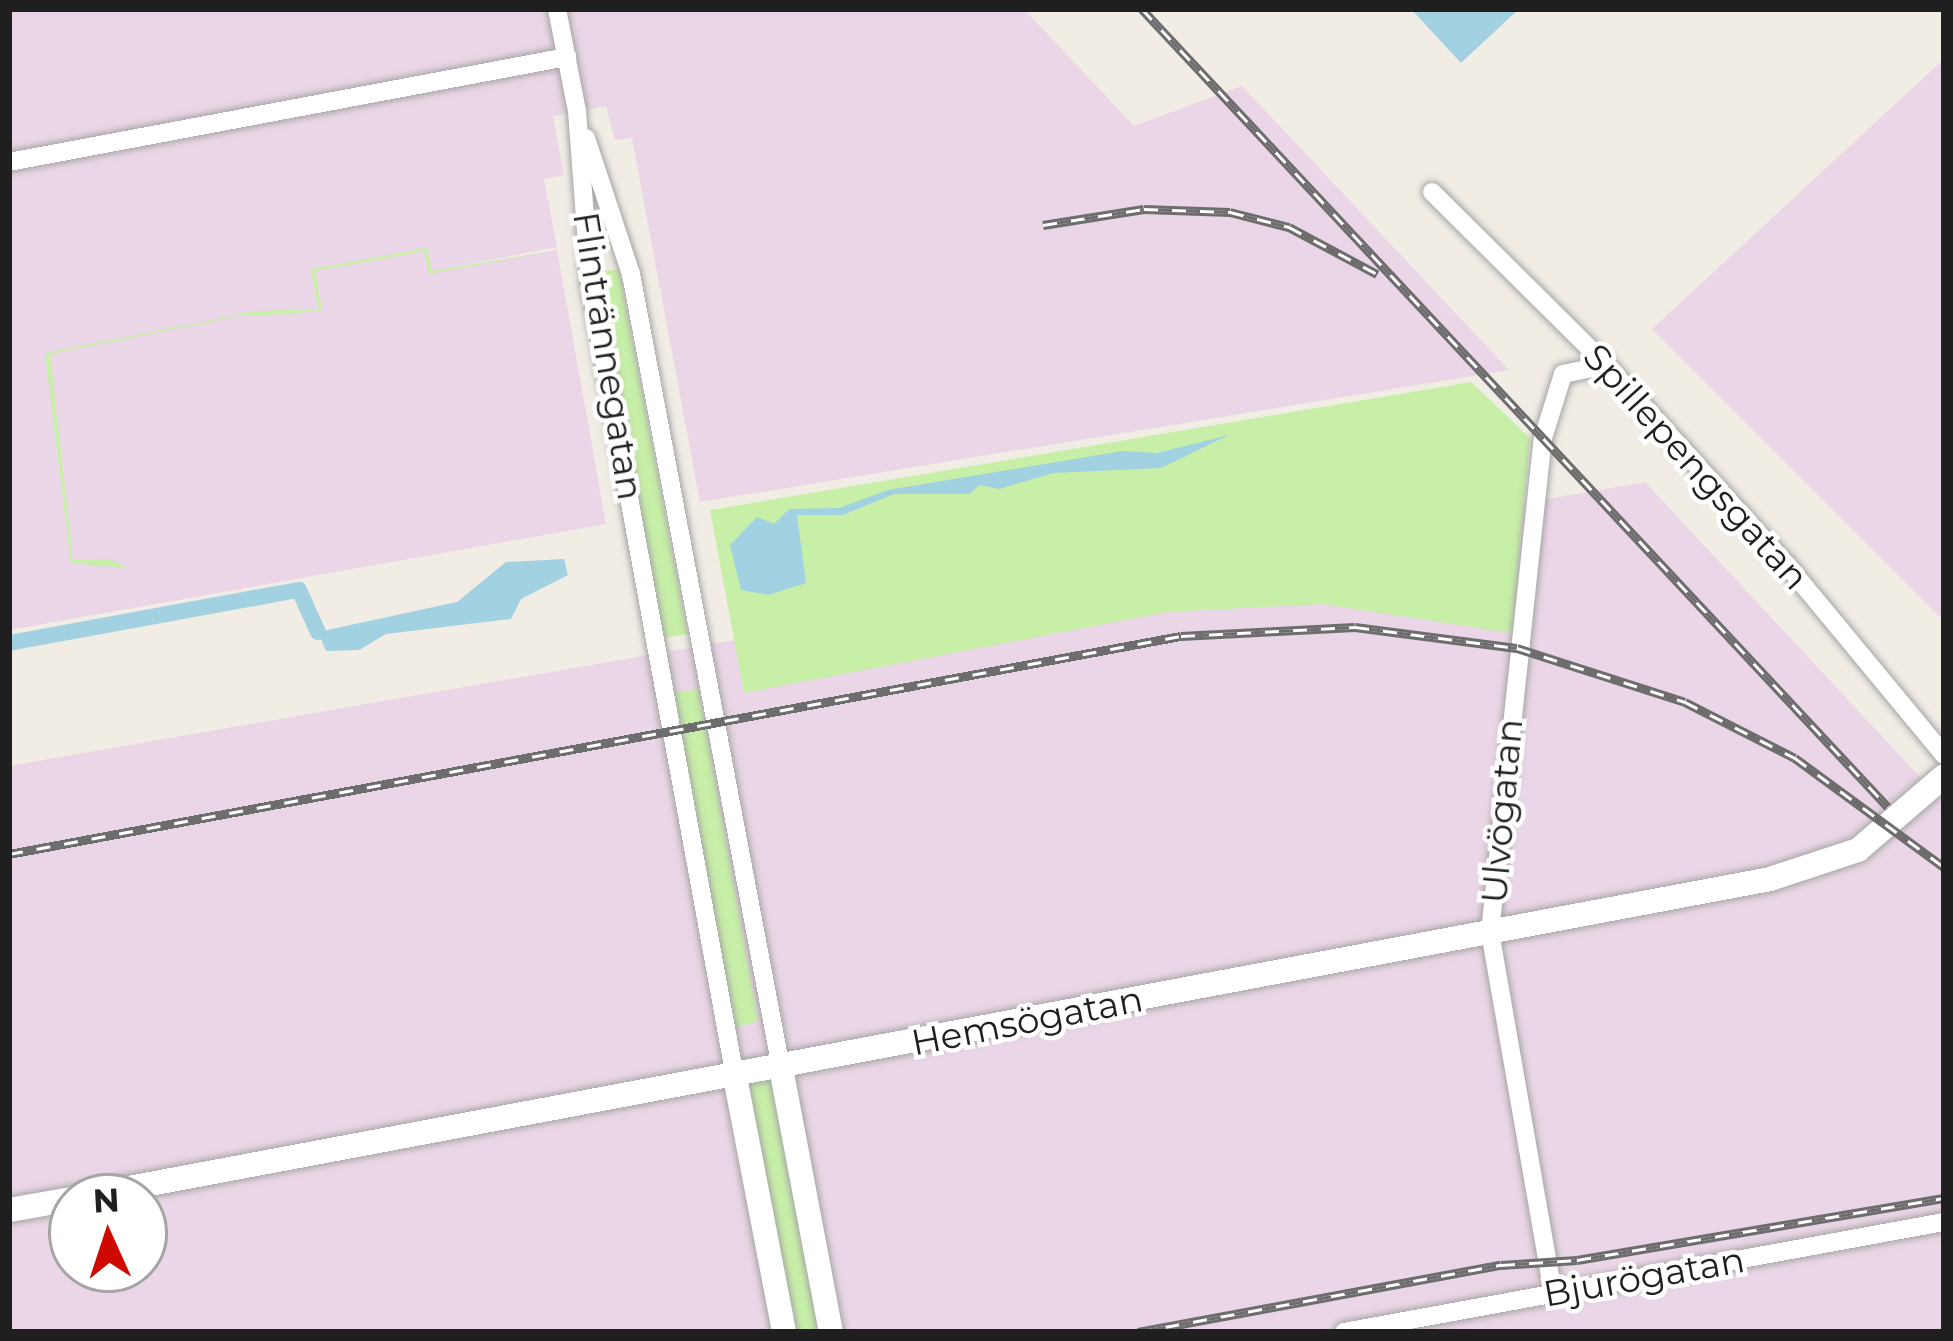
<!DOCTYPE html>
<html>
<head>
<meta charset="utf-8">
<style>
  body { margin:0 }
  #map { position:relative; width:1953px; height:1341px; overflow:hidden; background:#f1ede5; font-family:Montserrat,sans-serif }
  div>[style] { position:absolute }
  .industrial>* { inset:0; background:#ead6e6 }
  .grass>* { inset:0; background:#c7efa7 }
  .water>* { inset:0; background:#a2d1e2 }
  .canal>* { height:16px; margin:-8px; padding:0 8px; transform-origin:8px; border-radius:8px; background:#a2d1e2 }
  .roads { filter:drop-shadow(0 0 3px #a6a6a6) drop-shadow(0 0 3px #a6a6a6) }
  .minor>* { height:18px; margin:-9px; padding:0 9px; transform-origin:9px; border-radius:9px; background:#fff }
  .tertiary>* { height:24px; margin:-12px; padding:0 12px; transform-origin:12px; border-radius:12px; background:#fff }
  .rail>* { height:9px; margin-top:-4.5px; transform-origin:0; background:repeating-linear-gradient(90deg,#fff 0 14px,#6d6d6d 0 28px); box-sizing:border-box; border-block:3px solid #6d6d6d }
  span { translate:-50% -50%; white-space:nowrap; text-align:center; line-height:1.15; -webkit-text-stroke:9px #fff; paint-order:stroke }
  .street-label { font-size:36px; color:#1f1f1f }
  .frame { position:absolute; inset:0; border:12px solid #1f1f1f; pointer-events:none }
  .north { position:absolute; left:48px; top:1173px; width:120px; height:120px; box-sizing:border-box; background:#fff; border:3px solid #a5a5a5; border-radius:50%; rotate:357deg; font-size:33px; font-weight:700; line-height:48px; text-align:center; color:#1f1f1f }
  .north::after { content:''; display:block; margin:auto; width:42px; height:54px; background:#cf0900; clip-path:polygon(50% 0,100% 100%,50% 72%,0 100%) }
</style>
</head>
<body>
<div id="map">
  <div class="industrial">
    <div style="clip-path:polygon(9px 9px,1024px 9px,1134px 126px,1242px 86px,1509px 370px,700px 502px,632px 138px,615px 140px,606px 106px,553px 116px,564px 175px,544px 179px,557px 247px,434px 271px,557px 250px,606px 524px,9px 630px)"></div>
    <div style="clip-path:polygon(1944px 59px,1944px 621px,1652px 329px)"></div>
    <div style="clip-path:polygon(evenodd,1645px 482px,1944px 803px,1944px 1332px,9px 1332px,9px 766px,1645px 482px,72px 1197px,144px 1197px,144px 1269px,72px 1269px,72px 1197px)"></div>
  </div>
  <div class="grass">
    <div style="clip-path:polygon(427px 248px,432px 271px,557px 250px,429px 274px,424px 251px,315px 271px,322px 310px,287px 314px,238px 316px,50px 354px,73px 560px,108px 559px,129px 568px,71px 563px,45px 353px,256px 311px,318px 309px,311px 269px)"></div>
    <div style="clip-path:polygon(619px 269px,688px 634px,663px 638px,599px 272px)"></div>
    <div style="clip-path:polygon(1471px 382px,1530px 438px,1512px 633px,1322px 604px,1167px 612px,744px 693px,710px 510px)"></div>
    <div style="clip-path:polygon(699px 689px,758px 1021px,734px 1028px,672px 693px)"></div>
    <div style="clip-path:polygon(772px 1079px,821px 1332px,793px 1332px,745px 1084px)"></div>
  </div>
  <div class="water">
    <div style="clip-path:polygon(1411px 9px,1519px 9px,1461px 63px)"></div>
    <div style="clip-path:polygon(1229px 435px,1161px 468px,1053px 473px,999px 489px,980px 485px,969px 494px,894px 494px,843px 515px,797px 515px,806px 583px,768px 595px,741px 590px,730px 545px,757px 517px,774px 524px,789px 509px,839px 508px,888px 490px,1122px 451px,1157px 453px)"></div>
    <div style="clip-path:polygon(564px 559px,568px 575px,521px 599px,511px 619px,386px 634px,359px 650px,326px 651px,318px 632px,457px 602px,506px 562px)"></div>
  </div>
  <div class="canal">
    <div style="left:9px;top:643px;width:295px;rotate:-10.4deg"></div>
    <div style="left:299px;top:590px;width:46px;rotate:65.7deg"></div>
  </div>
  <div class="roads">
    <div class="minor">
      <div style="left:557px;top:9px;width:104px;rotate:78.9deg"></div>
      <div style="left:577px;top:111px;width:173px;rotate:85.7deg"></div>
      <div style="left:590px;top:284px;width:806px;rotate:79.64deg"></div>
      <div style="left:586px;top:138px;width:143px;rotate:71.7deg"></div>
      <div style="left:631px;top:274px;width:808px;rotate:79.3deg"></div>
      <div style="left:9px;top:162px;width:568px;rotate:-10.66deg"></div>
      <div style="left:1432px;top:192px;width:245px;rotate:44.8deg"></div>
      <div style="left:1606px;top:365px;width:268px;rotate:47.9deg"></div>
      <div style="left:1786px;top:564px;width:248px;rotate:50.4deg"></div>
      <div style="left:1553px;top:1293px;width:366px;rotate:-99.9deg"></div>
      <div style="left:1490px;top:932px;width:497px;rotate:-83.9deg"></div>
      <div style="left:1543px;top:438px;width:67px;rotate:-72.6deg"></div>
      <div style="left:1563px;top:374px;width:44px;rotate:-11.8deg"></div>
      <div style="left:1344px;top:1332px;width:610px;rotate:-10.39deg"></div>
    </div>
    <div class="tertiary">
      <div style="left:781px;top:1068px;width:269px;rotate:79.3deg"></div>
      <div style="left:735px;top:1077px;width:260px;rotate:79.1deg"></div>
      <div style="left:81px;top:1197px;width:1719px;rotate:-10.66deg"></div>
      <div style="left:1770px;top:879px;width:93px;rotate:-18.2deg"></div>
      <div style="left:1858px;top:850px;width:113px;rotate:-40.7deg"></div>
      <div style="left:9px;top:1210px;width:64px;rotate:-9.9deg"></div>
    </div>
  </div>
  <div class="rail">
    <div style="left:1142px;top:9px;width:1092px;rotate:46.93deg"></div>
    <div style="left:1043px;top:225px;width:102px;rotate:-9deg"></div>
    <div style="left:1144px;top:209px;width:86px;rotate:2deg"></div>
    <div style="left:1230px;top:212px;width:61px;rotate:14.3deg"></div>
    <div style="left:1289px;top:227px;width:100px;rotate:28.1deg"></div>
    <div style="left:9px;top:854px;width:1192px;rotate:-10.54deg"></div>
    <div style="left:1181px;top:636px;width:174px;rotate:-3deg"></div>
    <div style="left:1355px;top:627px;width:163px;rotate:7.4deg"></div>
    <div style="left:1517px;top:648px;width:176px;rotate:17.8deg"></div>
    <div style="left:1685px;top:702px;width:123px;rotate:27deg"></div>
    <div style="left:1795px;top:758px;width:185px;rotate:36.2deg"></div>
    <div style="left:1138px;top:1332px;width:369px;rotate:-10.5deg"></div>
    <div style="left:1501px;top:1265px;width:76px;rotate:-3.8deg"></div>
    <div style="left:1577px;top:1260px;width:372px;rotate:-9.6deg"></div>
  </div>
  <div class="street-label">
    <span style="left:608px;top:356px;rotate:81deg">Flintrännegatan</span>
    <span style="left:1696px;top:467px;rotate:48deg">Spillepengsgatan</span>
    <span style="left:1502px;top:811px;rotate:-85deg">Ulvögatan</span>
    <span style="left:1027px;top:1021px;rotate:-11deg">Hemsögatan</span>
    <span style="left:1644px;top:1277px;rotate:-10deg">Bjurögatan</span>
  </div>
  <div class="frame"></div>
  <div class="north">N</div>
</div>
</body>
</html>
